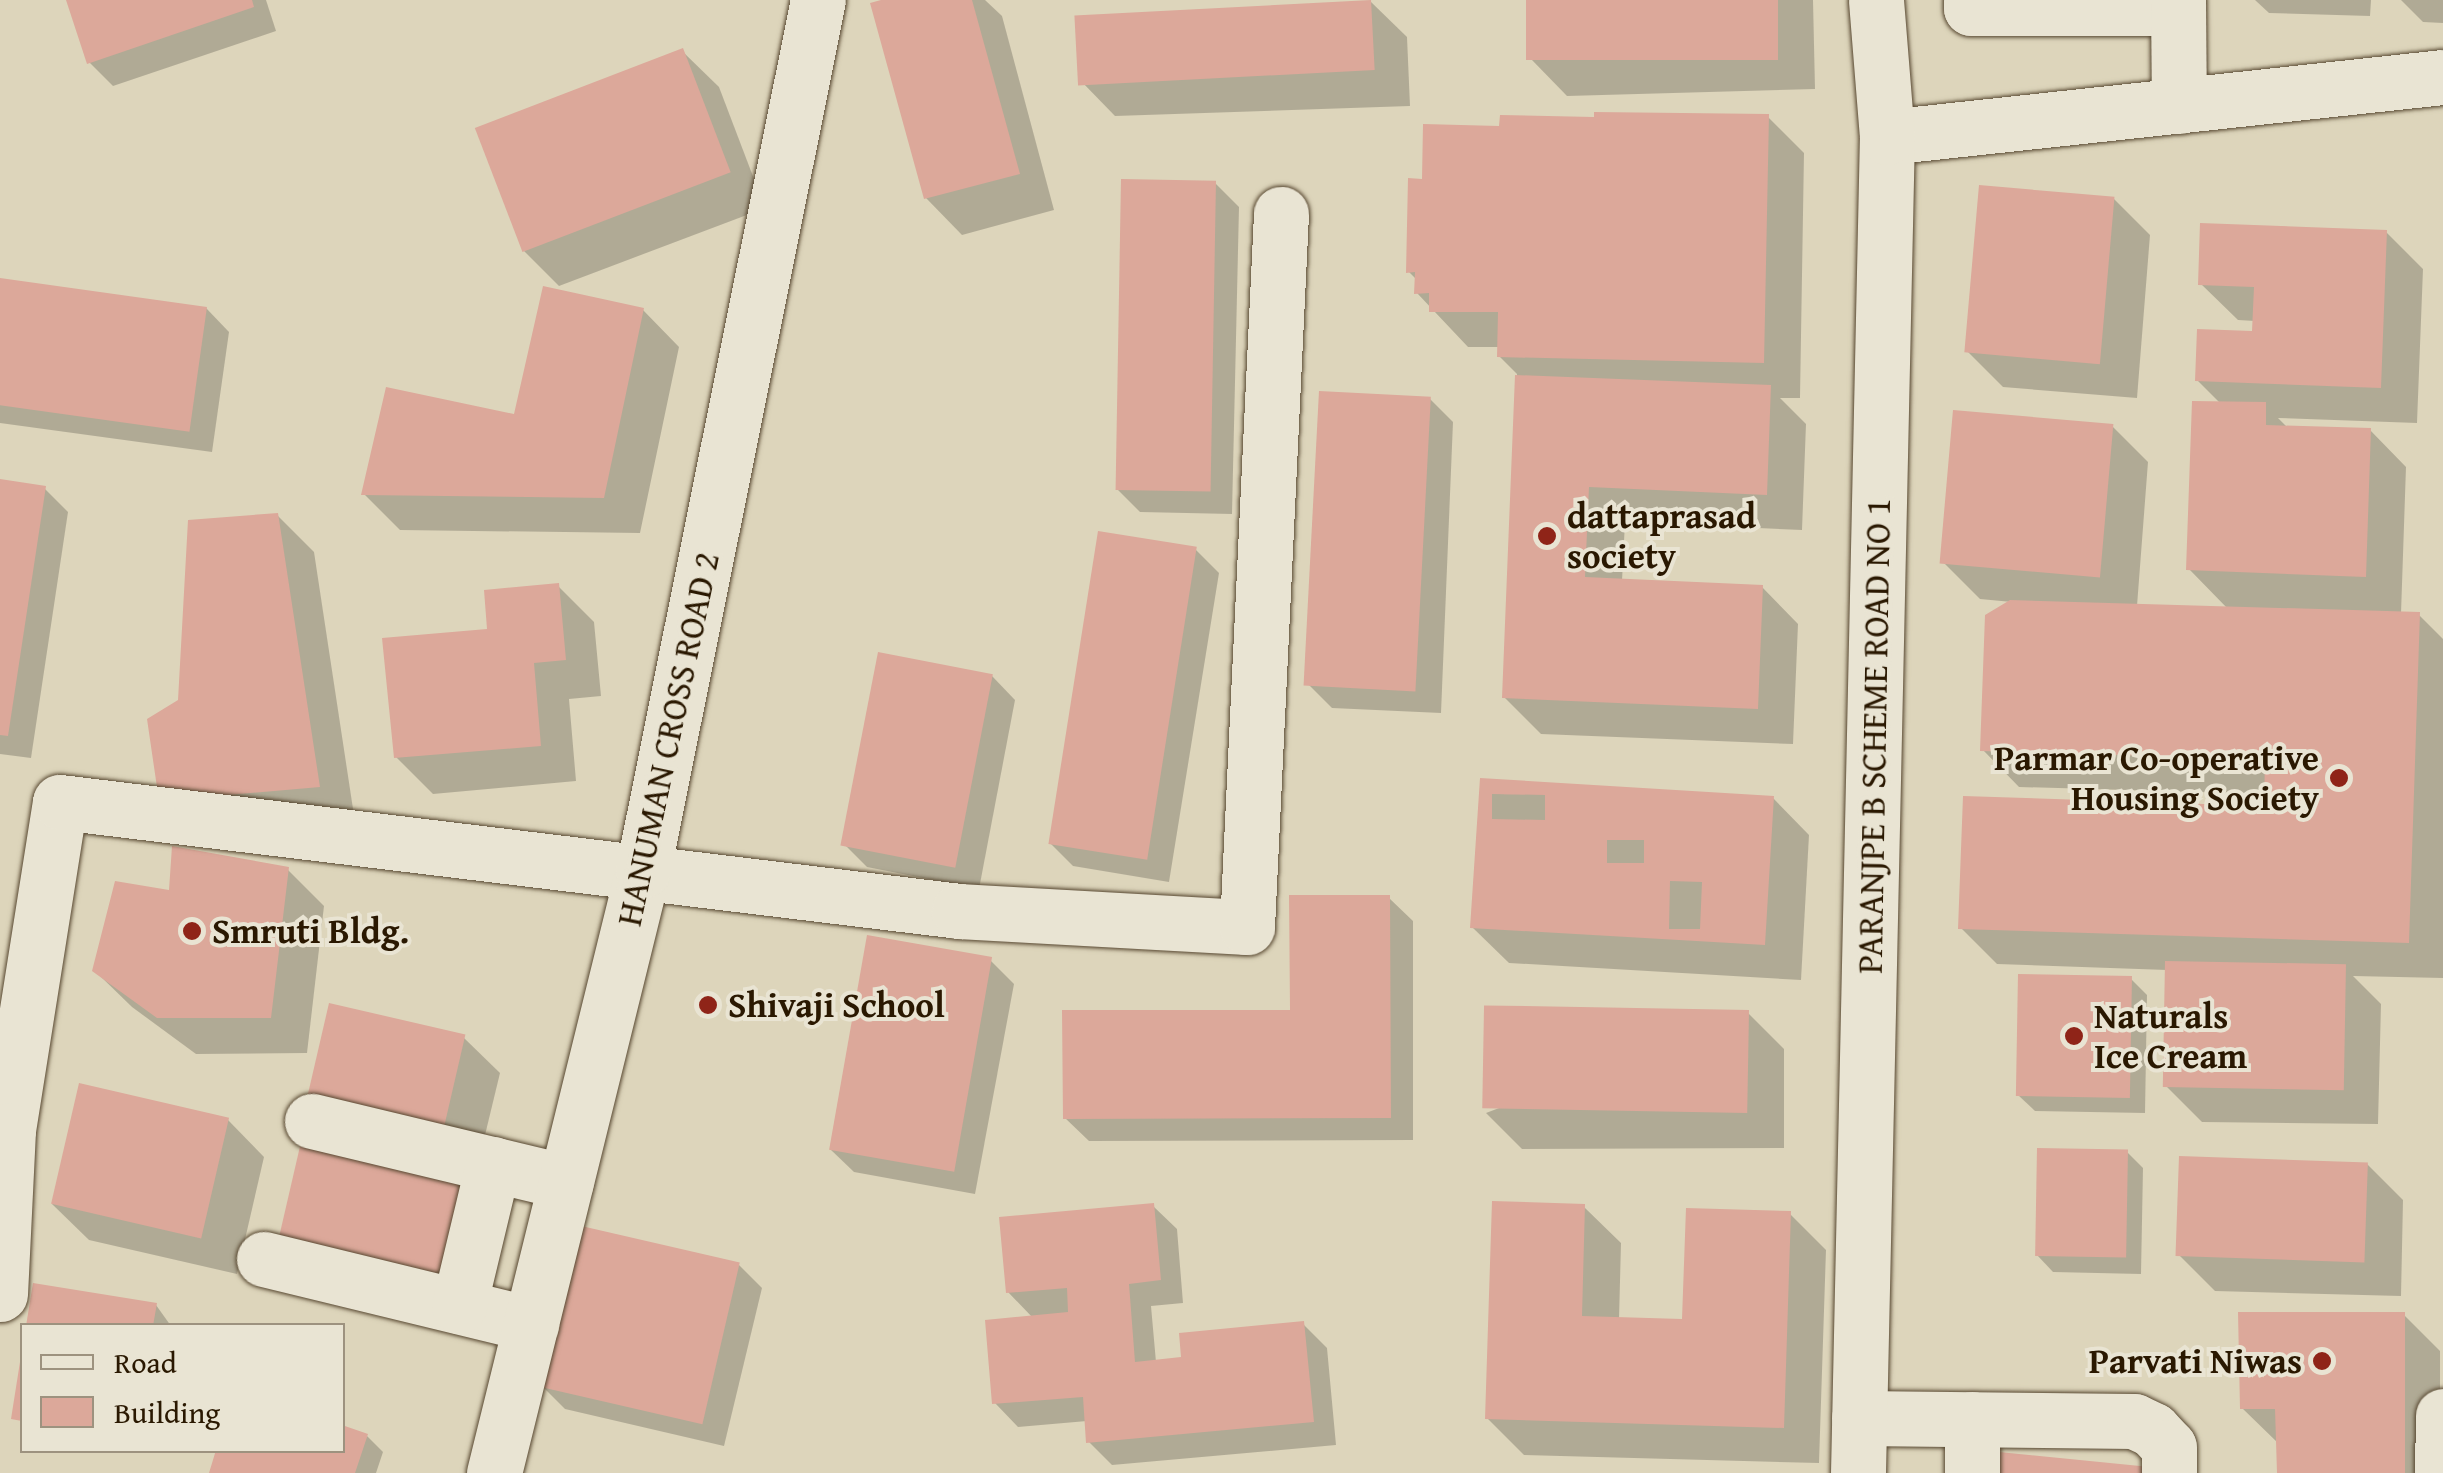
<!DOCTYPE html>
<style>
body{margin:0}
#map{position:relative;width:2443px;height:1473px;overflow:hidden;background:#ddd5bb;font-family:"Gentium Book Plus",serif}
div>[style]{position:absolute}
.shadow>*{inset:0;background:#0003}
.building>*{inset:0;background:#dca89a;transform-origin:0 0}
.roads{filter:drop-shadow(0 0 2px #574730) drop-shadow(0 0 2px #574730)}
.minor>*{height:55px;margin:-27.5px;padding:0 27.5px;transform-origin:27.5px;border-radius:27.5px;background:#e9e4d3}
.tertiary>*{height:55px;margin:-27.5px;padding:0 27.5px;transform-origin:27.5px;border-radius:27.5px;background:#e9e4d3}
.dots>*{width:28px;height:28px;translate:-50% -50%;box-sizing:border-box;border:5px solid #e9e4d3;border-radius:50%}
span{translate:-50% -50%;white-space:nowrap;text-align:center;line-height:1.15;-webkit-text-stroke:8px #e9e4d3;paint-order:stroke}
.poi-label{font-size:35px;color:#2a1801;font-weight:700}
.left{translate:0 -50%;text-align:left}
.right{translate:-100% -50%;text-align:right}
.street-label{font-size:35px;color:#2a1801}
.legend{position:absolute;left:20px;top:1323px;width:325px;height:130px;box-sizing:border-box;background:#e9e4d3;border:2px solid #9d927f;margin:0;padding:12px 18px;list-style:none;font-size:30px;color:#2a1801}
.legend li{display:flex;align-items:center;gap:20px;height:50px}
.legend b{width:50px;border:2px solid #9d927f}
</style>
<div id="map">
<div class="shadow">
<i style="clip-path:polygon(68px 0,266px 0,276px 31px,113px 86px,89px 62px)"></i>
<i style="clip-path:polygon(890px 0,985px 0,1002px 16px,1054px 210px,962px 235px,926px 198px)"></i>
<i style="clip-path:polygon(1529px 0,1813px 0,1815px 89px,1567px 96px,1531px 59px)"></i>
<i style="clip-path:polygon(2255px 0,2371px 0,2370px 16px,2269px 13px)"></i>
<i style="clip-path:polygon(2401px 0,2443px 0,2443px 23px,2423px 22px)"></i>
<i style="clip-path:polygon(1370px 1px,1407px 37px,1410px 106px,1115px 116px,1079px 79px)"></i>
<i style="clip-path:polygon(682px 51px,719px 87px,765px 208px,559px 286px,523px 250px)"></i>
<i style="clip-path:polygon(1768px 117px,1804px 153px,1800px 398px,1780px 398px,1806px 424px,1802px 530px,1625px 522px,1622px 581px,1762px 587px,1798px 624px,1793px 744px,1541px 734px,1504px 697px,1517px 374px,1499px 356px,1500px 347px,1468px 347px,1417px 293px,1417px 280px,1409px 272px,1425px 181px,1501px 128px)"></i>
<i style="clip-path:polygon(1215px 183px,1239px 207px,1232px 514px,1140px 512px,1117px 489px)"></i>
<i style="clip-path:polygon(2114px 199px,2150px 235px,2137px 398px,2003px 387px,1967px 351px)"></i>
<i style="clip-path:polygon(2386px 232px,2423px 269px,2417px 423px,2278px 418px,2288px 428px,2370px 430px,2406px 467px,2401px 614px,2419px 615px,2443px 639px,2443px 978px,2353px 976px,2381px 1004px,2378px 1124px,2202px 1122px,2166px 1086px,2167px 970px,1997px 964px,1961px 928px,2266px 808px,2266px 794px,2019px 787px,1983px 750px,2012px 602px,1980px 599px,1944px 563px,2111px 425px,2148px 462px,2137px 606px,2228px 609px,2189px 569px,2221px 404px,2197px 380px,2254px 334px,2255px 321px,2238px 320px,2201px 284px)"></i>
<i style="clip-path:polygon(0 281px,206px 308px,229px 332px,212px 452px,0 423px)"></i>
<i style="clip-path:polygon(643px 310px,679px 347px,640px 533px,400px 530px,364px 494px,516px 417px)"></i>
<i style="clip-path:polygon(1430px 399px,1453px 422px,1441px 713px,1332px 708px,1309px 685px)"></i>
<i style="clip-path:polygon(0 482px,45px 489px,68px 512px,31px 758px,0 754px)"></i>
<i style="clip-path:polygon(277px 515px,314px 552px,355px 822px,198px 836px,180px 702px)"></i>
<i style="clip-path:polygon(1195px 549px,1219px 573px,1169px 882px,1073px 866px,1050px 843px)"></i>
<i style="clip-path:polygon(558px 586px,594px 622px,601px 696px,569px 699px,576px 781px,433px 794px,396px 757px,490px 631px)"></i>
<i style="clip-path:polygon(992px 676px,1015px 700px,979px 889px,867px 867px,844px 844px)"></i>
<i style="clip-path:polygon(1482px 781px,1773px 798px,1809px 835px,1801px 980px,1509px 963px,1472px 927px)"></i>
<i style="clip-path:polygon(287px 869px,324px 906px,307px 1053px,196px 1054px,132px 1007px,95px 971px,171px 893px)"></i>
<i style="clip-path:polygon(1389px 898px,1413px 921px,1413px 1140px,1089px 1141px,1065px 1118px,1293px 1012px)"></i>
<i style="clip-path:polygon(991px 961px,1014px 984px,975px 1194px,854px 1172px,830px 1149px)"></i>
<i style="clip-path:polygon(2131px 979px,2147px 995px,2145px 1113px,2035px 1111px,2018px 1095px)"></i>
<i style="clip-path:polygon(1748px 1013px,1784px 1049px,1784px 1148px,1522px 1149px,1486px 1113px)"></i>
<i style="clip-path:polygon(463px 1037px,500px 1073px,479px 1160px,347px 1130px)"></i>
<i style="clip-path:polygon(228px 1120px,264px 1157px,237px 1274px,89px 1240px,52px 1204px)"></i>
<i style="clip-path:polygon(2127px 1152px,2143px 1168px,2141px 1274px,2053px 1272px,2037px 1255px)"></i>
<i style="clip-path:polygon(2367px 1164px,2403px 1200px,2401px 1296px,2215px 1291px,2179px 1255px)"></i>
<i style="clip-path:polygon(1153px 1206px,1177px 1229px,1183px 1303px,1151px 1306px,1156px 1362px,1184px 1359px,1303px 1324px,1327px 1348px,1336px 1445px,1112px 1465px,1089px 1442px,1087px 1421px,1018px 1427px,995px 1403px,1033px 1318px,1008px 1292px)"></i>
<i style="clip-path:polygon(1584px 1207px,1621px 1243px,1619px 1320px,1685px 1322px,1790px 1214px,1826px 1250px,1819px 1463px,1524px 1455px,1487px 1418px)"></i>
<i style="clip-path:polygon(738px 1264px,762px 1288px,724px 1446px,565px 1409px,542px 1386px)"></i>
<i style="clip-path:polygon(156px 1305px,171px 1326px,29px 1326px)"></i>
<i style="clip-path:polygon(2404px 1315px,2440px 1351px,2440px 1473px,2279px 1473px,2279px 1444px,2242px 1408px)"></i>
<i style="clip-path:polygon(367px 1436px,383px 1452px,376px 1473px,211px 1473px,342px 1450px)"></i>
</div>
<div class="building">
<i style="clip-path:polygon(66px 0,252px 0,254px 7px,87px 64px)"></i>
<i style="clip-path:polygon(881px 0,972px 0,1020px 174px,924px 199px,870px 3px)"></i>
<i style="left:1371px;top:0;width:70px;height:297px;rotate:87deg"></i>
<i style="left:1526px;top:0;width:252px;height:60px"></i>
<i style="left:683px;top:48px;width:133px;height:223px;rotate:69deg"></i>
<i style="clip-path:polygon(1594px 112px,1769px 114px,1764px 363px,1497px 357px,1498px 312px,1429px 312px,1429px 293px,1414px 294px,1415px 272px,1406px 273px,1408px 178px,1422px 179px,1423px 124px,1499px 126px,1500px 115px,1594px 117px)"></i>
<i style="left:1121px;top:179px;width:95px;height:311px;rotate:1deg"></i>
<i style="left:1979px;top:185px;width:136px;height:168px;rotate:5deg"></i>
<i style="clip-path:polygon(2200px 223px,2387px 230px,2381px 388px,2195px 381px,2197px 329px,2252px 331px,2254px 287px,2198px 285px)"></i>
<i style="left:0;top:278px;width:209px;height:126px;rotate:8deg"></i>
<i style="clip-path:polygon(543px 286px,644px 308px,604px 498px,361px 495px,386px 387px,514px 414px)"></i>
<i style="clip-path:polygon(1515px 375px,1771px 385px,1767px 495px,1589px 487px,1585px 577px,1763px 585px,1758px 709px,1502px 698px)"></i>
<i style="left:1319px;top:391px;width:112px;height:295px;rotate:3deg"></i>
<i style="clip-path:polygon(2192px 401px,2266px 402px,2266px 425px,2371px 428px,2366px 577px,2186px 570px)"></i>
<i style="left:1953px;top:410px;width:161px;height:154px;rotate:5deg"></i>
<i style="clip-path:polygon(0 479px,46px 486px,8px 736px,0 735px)"></i>
<i style="clip-path:polygon(278px 513px,320px 787px,159px 801px,147px 719px,178px 700px,188px 520px)"></i>
<i style="left:1098px;top:531px;width:100px;height:317px;rotate:9deg"></i>
<i style="clip-path:polygon(559px 583px,566px 660px,534px 663px,541px 746px,394px 758px,382px 638px,487px 629px,484px 590px)"></i>
<i style="clip-path:polygon(2010px 600px,2420px 612px,2409px 943px,1958px 929px,1963px 796px,2264px 806px,2265px 759px,1980px 751px,1985px 615px)"></i>
<i style="left:878px;top:652px;width:117px;height:197px;rotate:11deg"></i>
<i style="clip-path:polygon(evenodd,1480px 778px,1774px 796px,1765px 945px,1470px 928px,1480px 778px,1492px 794px,1545px 795px,1545px 820px,1492px 819px,1492px 794px,1480px 778px,1607px 840px,1644px 840px,1644px 863px,1607px 863px,1607px 840px,1480px 778px,1670px 881px,1702px 882px,1700px 929px,1669px 929px,1670px 881px)"></i>
<i style="clip-path:polygon(172px 846px,289px 867px,271px 1018px,157px 1018px,92px 971px,115px 881px,169px 890px)"></i>
<i style="clip-path:polygon(1289px 895px,1390px 895px,1391px 1118px,1063px 1119px,1062px 1010px,1290px 1010px)"></i>
<i style="left:867px;top:935px;width:127px;height:218px;rotate:10deg"></i>
<i style="left:2165px;top:961px;width:181px;height:126px;rotate:1deg"></i>
<i style="left:2018px;top:974px;width:114px;height:122px;rotate:1deg"></i>
<i style="left:329px;top:1003px;width:140px;height:94px;rotate:13deg"></i>
<i style="left:1749px;top:1010px;width:103px;height:265px;rotate:91deg"></i>
<i style="left:79px;top:1083px;width:154px;height:124px;rotate:13deg"></i>
<i style="left:304px;top:1129px;width:168px;height:125px;rotate:13deg"></i>
<i style="left:2037px;top:1148px;width:91px;height:108px;rotate:1deg"></i>
<i style="left:2179px;top:1156px;width:189px;height:100px;rotate:2deg"></i>
<i style="clip-path:polygon(1492px 1201px,1585px 1204px,1582px 1316px,1682px 1319px,1686px 1208px,1791px 1211px,1784px 1428px,1485px 1419px)"></i>
<i style="clip-path:polygon(1154px 1203px,1161px 1280px,1129px 1284px,1135px 1362px,1181px 1357px,1179px 1333px,1304px 1321px,1314px 1422px,1086px 1443px,1083px 1397px,992px 1404px,985px 1320px,1068px 1312px,1067px 1288px,1006px 1293px,999px 1217px)"></i>
<i style="left:577px;top:1225px;width:167px;height:166px;rotate:13deg"></i>
<i style="clip-path:polygon(33px 1283px,157px 1303px,153px 1326px,26px 1326px)"></i>
<i style="clip-path:polygon(2238px 1312px,2405px 1312px,2405px 1473px,2277px 1473px,2275px 1409px,2240px 1409px)"></i>
<i style="clip-path:polygon(20px 1362px,22px 1362px,22px 1421px,11px 1419px)"></i>
<i style="clip-path:polygon(342px 1425px,368px 1434px,355px 1473px,209px 1473px,216px 1450px,342px 1450px)"></i>
<i style="clip-path:polygon(1989px 1451px,2150px 1467px,2150px 1473px,1988px 1473px)"></i>
</div>
<div class="roads">
<div class="minor">
<i style="left:1971px;top:0;width:8px;rotate:90deg"></i>
<i style="left:1971px;top:8px;width:207px"></i>
<i style="left:2178px;top:0;width:106px;rotate:89.5deg"></i>
<i style="left:1887px;top:137px;width:559px;rotate:-6.16deg"></i>
<i style="left:312px;top:1121px;width:261px;rotate:13.5deg"></i>
<i style="left:0;top:1129px;width:8px;rotate:7deg"></i>
<i style="left:8px;top:1130px;width:332px;rotate:-81deg"></i>
<i style="left:60px;top:802px;width:906px;rotate:6.91deg"></i>
<i style="left:959px;top:911px;width:288px;rotate:3.2deg"></i>
<i style="left:1247px;top:927px;width:714px;rotate:-87.27deg"></i>
<i style="left:264px;top:1259px;width:275px;rotate:13.7deg"></i>
<i style="left:0;top:1294px;width:164px;rotate:-87.2deg"></i>
<i style="left:459px;top:1306px;width:146px;rotate:-76.5deg"></i>
<i style="left:1859px;top:1418px;width:275px;rotate:0.6deg"></i>
<i style="left:2134px;top:1421px;width:21px;rotate:25deg"></i>
<i style="left:2153px;top:1430px;width:23px;rotate:47deg"></i>
<i style="left:2169px;top:1447px;width:26px;rotate:90deg"></i>
<i style="left:1972px;top:1419px;width:54px;rotate:90deg"></i>
<i style="left:494px;top:1473px;width:621px;rotate:-76.12deg"></i>
<i style="left:643px;top:870px;width:887px;rotate:-78.63deg"></i>
<i style="left:2442px;top:1473px;width:57px;rotate:-89deg"></i>
</div>
<div class="tertiary">
<i style="left:1858px;top:1473px;width:1336px;rotate:-88.76deg"></i>
<i style="left:1887px;top:137px;width:137px;rotate:-94.6deg"></i>
</div>
</div>
<div class="dots">
<i style="left:1547px;top:536px;background:#8f2418"></i>
<i style="left:2339px;top:778px;background:#8f2418"></i>
<i style="left:192px;top:931px;background:#8f2418"></i>
<i style="left:708px;top:1005px;background:#8f2418"></i>
<i style="left:2074px;top:1036px;background:#8f2418"></i>
<i style="left:2322px;top:1361px;background:#8f2418"></i>
</div>
<div class="poi-label">
<span class="left" style="left:1567px;top:536px">dattaprasad<br>society</span>
<span class="right" style="left:2319px;top:778px">Parmar Co-operative<br>Housing Society</span>
<span class="left" style="left:212px;top:931px">Smruti Bldg.</span>
<span class="left" style="left:728px;top:1005px">Shivaji School</span>
<span class="left" style="left:2094px;top:1036px">Naturals<br>Ice Cream</span>
<span class="right" style="left:2302px;top:1361px">Parvati Niwas</span>
</div>
<div class="street-label">
<span style="left:1874px;top:736px;rotate:-89deg">PARANJPE B SCHEME ROAD NO 1</span>
<span style="left:668px;top:739px;rotate:-78deg">HANUMAN CROSS ROAD 2</span>
</div>
<ul class="legend">
<li><b style="height:12px;background:#e9e4d3"></b>Road</li>
<li><b style="height:28px;background:#dca89a"></b>Building</li>
</ul>
</div>
